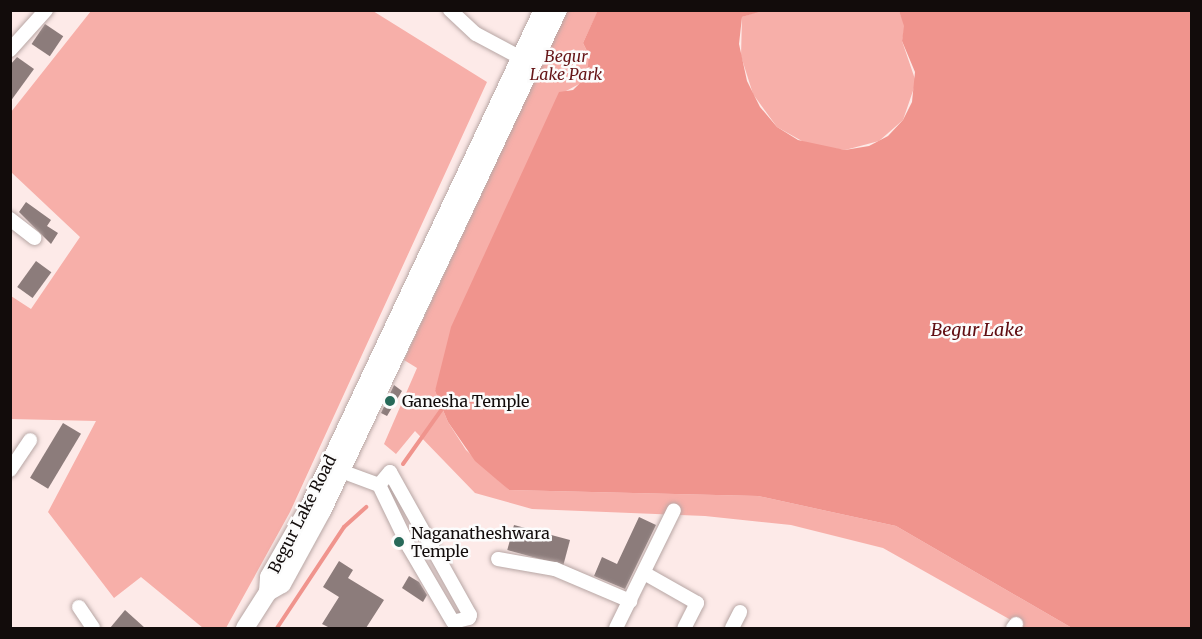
<!DOCTYPE html>
<style>
body{margin:0}
#map{position:relative;width:1202px;height:639px;overflow:hidden;background:#fdeae8;font-family:Merriweather,serif}
div>[style]{position:absolute}
.green>*{inset:0;background:#f7afa9}
.water>*{inset:0;background:#f0948d}
.stream>*{height:4px;margin:-2px;padding:0 2px;transform-origin:2px;border-radius:2px;background:#f0948d}
.building>*{inset:0;background:#8c7c7b;transform-origin:0 0}
.roads{filter:drop-shadow(0 0 2px #b7a6a4) drop-shadow(0 0 2px #b7a6a4)}
.minor>*{height:14px;margin:-7px;padding:0 7px;transform-origin:7px;border-radius:7px;background:#fff}
.major>*{height:18px;margin:-9px;padding:0 9px;transform-origin:9px;border-radius:9px;background:#fff}
.dots>*{width:16px;height:16px;translate:-50% -50%;box-sizing:border-box;border:3px solid #fcfcfc;border-radius:50%}
span{translate:-50% -50%;white-space:nowrap;text-align:center;line-height:1.15;-webkit-text-stroke:5px #fcfcfc;paint-order:stroke}
.park-label{font-size:16px;color:#661517;font-style:italic}
.poi-label{font-size:16px;color:#120c0b}
.left{translate:0 -50%;text-align:left}
.street-label{font-size:16px;color:#120c0b}
.water-label{font-size:18px;color:#600e12;font-style:italic}
.frame{position:absolute;inset:0;border:12px solid #120c0b;pointer-events:none}
</style>
<div id="map">
<div class="green">
<i style="clip-path:polygon(762px 10px,899px 11px,905px 26px,902px 41px,916px 82px,903px 120px,879px 141px,845px 150px,809px 145px,777px 127px,753px 94px,741px 56px,742px 17px)"></i>
<i style="clip-path:polygon(91px 11px,373px 11px,487px 82px,290px 512px,226px 628px,203px 628px,141px 577px,114px 598px,48px 512px,96px 421px,11px 419px,11px 296px,31px 309px,80px 237px,11px 172px,11px 112px)"></i>
<i style="clip-path:polygon(567px 11px,598px 11px,583px 43px,589px 55px,589px 69px,583px 82px,566px 91px,435px 391px,448px 422px,466px 450px,509px 490px,758px 496px,896px 526px,1072px 628px,1025px 628px,883px 548px,791px 525px,705px 516px,532px 509px,475px 493px,415px 431px,396px 454px,384px 444px,417px 368px,404px 360px)"></i>
</div>
<div class="water">
<i style="clip-path:polygon(598px 10px,762px 11px,742px 17px,739px 44px,747px 81px,760px 107px,777px 127px,798px 140px,845px 150px,869px 146px,888px 136px,903px 120px,912px 102px,915px 72px,902px 41px,904px 26px,899px 11px,1191px 11px,1191px 628px,1072px 628px,896px 526px,758px 496px,509px 490px,475px 461px,448px 422px,435px 391px,451px 327px,559px 92px,573px 90px,587px 76px,589px 55px,583px 43px)"></i>
</div>
<div class="stream">
<i style="left:403px;top:464px;width:71px;rotate:-54.7deg"></i>
<i style="left:277px;top:628px;width:121px;rotate:-56.4deg"></i>
<i style="left:344px;top:527px;width:30px;rotate:-42deg"></i>
</div>
<div class="building">
<i style="left:45px;top:24px;width:22px;height:24px;rotate:34deg"></i>
<i style="clip-path:polygon(17px 57px,34px 69px,10px 102px,10px 65px)"></i>
<i style="clip-path:polygon(26px 202px,51px 220px,47px 226px,58px 233px,51px 244px,19px 212px)"></i>
<i style="left:36px;top:261px;width:19px;height:32px;rotate:36deg"></i>
<i style="clip-path:polygon(394px 385px,402px 391px,387px 416px,381px 413px)"></i>
<i style="left:63px;top:423px;width:21px;height:64px;rotate:31deg"></i>
<i style="clip-path:polygon(639px 517px,656px 525px,625px 589px,594px 576px,602px 557px,617px 564px)"></i>
<i style="left:514px;top:525px;width:58px;height:26px;rotate:15deg"></i>
<i style="clip-path:polygon(339px 561px,353px 570px,348px 578px,384px 600px,366px 628px,330px 628px,322px 624px,339px 597px,323px 587px)"></i>
<i style="clip-path:polygon(409px 576px,419px 582px,427px 595px,423px 602px,402px 588px)"></i>
<i style="clip-path:polygon(125px 610px,145px 628px,110px 628px)"></i>
</div>
<div class="roads">
<div class="minor">
<i style="left:450px;top:10px;width:35px;rotate:43deg"></i>
<i style="left:476px;top:34px;width:51px;rotate:28.1deg"></i>
<i style="left:10px;top:50px;width:54px;rotate:-48deg"></i>
<i style="left:10px;top:219px;width:31px;rotate:38deg"></i>
<i style="left:10px;top:470px;width:36px;rotate:-56deg"></i>
<i style="left:341px;top:471px;width:40px;rotate:20.2deg"></i>
<i style="left:390px;top:472px;width:164px;rotate:60.8deg"></i>
<i style="left:470px;top:615px;width:3px;rotate:108deg"></i>
<i style="left:469px;top:618px;width:16px;rotate:166deg"></i>
<i style="left:453px;top:622px;width:87px;rotate:-120.4deg"></i>
<i style="left:409px;top:547px;width:69px;rotate:-115.8deg"></i>
<i style="left:379px;top:485px;width:17px;rotate:-50deg"></i>
<i style="left:498px;top:559px;width:58px;rotate:10deg"></i>
<i style="left:555px;top:569px;width:82px;rotate:23.1deg"></i>
<i style="left:644px;top:573px;width:61px;rotate:29.5deg"></i>
<i style="left:697px;top:603px;width:28px;rotate:117deg"></i>
<i style="left:79px;top:607px;width:25px;rotate:56deg"></i>
<i style="left:616px;top:628px;width:131px;rotate:-63.8deg"></i>
<i style="left:732px;top:628px;width:18px;rotate:-63deg"></i>
<i style="left:1013px;top:628px;width:5px;rotate:-53deg"></i>
</div>
<div class="major">
<i style="left:268px;top:592px;width:15px;rotate:-86deg"></i>
<i style="left:269px;top:577px;width:83px;rotate:-60.3deg"></i>
<i style="left:310px;top:505px;width:547px;rotate:-64.79deg"></i>
<i style="left:245px;top:628px;width:43px;rotate:-57.4deg"></i>
<i style="left:268px;top:592px;width:16px;rotate:-30deg"></i>
<i style="left:282px;top:584px;width:83px;rotate:-61.3deg"></i>
<i style="left:322px;top:511px;width:554px;rotate:-64.78deg"></i>
</div>
</div>
<div class="dots">
<i style="left:390px;top:401px;background:#276959"></i>
<i style="left:399px;top:542px;background:#276959"></i>
</div>
<div class="park-label">
<span style="left:566px;top:65px">Begur<br>Lake Park</span>
</div>
<div class="poi-label">
<span class="left" style="left:402px;top:401px">Ganesha Temple</span>
<span class="left" style="left:411px;top:542px">Naganatheshwara<br>Temple</span>
</div>
<div class="street-label">
<span style="left:302px;top:514px;rotate:-63deg">Begur Lake Road</span>
</div>
<div class="water-label">
<span style="left:977px;top:330px">Begur Lake</span>
</div>
<div class="frame"></div>
</div>
